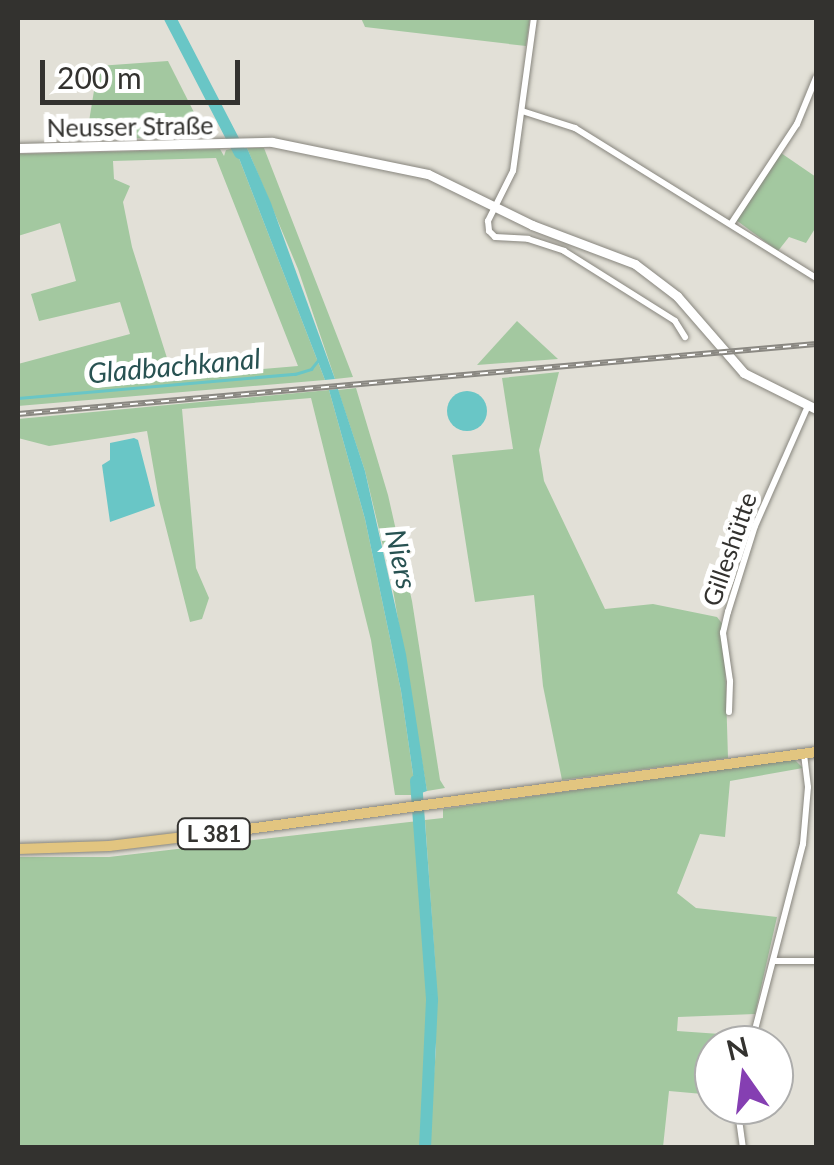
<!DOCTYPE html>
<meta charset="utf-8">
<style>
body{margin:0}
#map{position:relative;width:834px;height:1165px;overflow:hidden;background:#e2e0d7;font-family:Lato,sans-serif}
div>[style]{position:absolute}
.green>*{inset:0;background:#a3c8a0}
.water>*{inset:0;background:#69c6c6}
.round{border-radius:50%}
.stream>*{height:2.5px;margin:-1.25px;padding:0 1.25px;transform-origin:1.25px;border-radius:1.25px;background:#69c6c6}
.river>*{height:12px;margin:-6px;padding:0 6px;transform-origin:6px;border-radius:6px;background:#69c6c6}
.roads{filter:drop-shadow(0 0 2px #87857d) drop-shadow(0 0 2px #87857d)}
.street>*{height:6px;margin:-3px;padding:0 3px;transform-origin:3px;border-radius:3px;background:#fff}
.secondary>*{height:9px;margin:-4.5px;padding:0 4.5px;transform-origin:4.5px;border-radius:4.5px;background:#fff}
.primary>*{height:10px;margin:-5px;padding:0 5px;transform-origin:5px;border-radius:5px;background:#e2c580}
.rail>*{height:6px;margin-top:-3px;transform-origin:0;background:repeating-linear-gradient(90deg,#fff 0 8px,#8a8882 0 16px);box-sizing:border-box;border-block:2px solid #8a8882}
span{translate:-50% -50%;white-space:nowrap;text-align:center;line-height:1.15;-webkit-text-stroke:10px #fff;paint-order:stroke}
.shield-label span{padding:2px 8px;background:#fff;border:2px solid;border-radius:8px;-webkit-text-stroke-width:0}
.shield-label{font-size:22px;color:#33322f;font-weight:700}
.street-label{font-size:25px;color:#33322f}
.water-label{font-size:28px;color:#285252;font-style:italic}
.frame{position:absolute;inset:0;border:20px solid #33322f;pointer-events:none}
.north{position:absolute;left:694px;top:1025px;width:100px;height:100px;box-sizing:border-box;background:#fff;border:2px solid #adadac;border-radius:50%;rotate:346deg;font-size:28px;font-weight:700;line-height:40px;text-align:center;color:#33322f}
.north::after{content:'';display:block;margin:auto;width:35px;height:45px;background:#853fb2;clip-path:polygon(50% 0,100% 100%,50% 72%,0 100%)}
.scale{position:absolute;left:40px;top:60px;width:200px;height:45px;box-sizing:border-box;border:5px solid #33322f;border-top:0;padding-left:12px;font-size:30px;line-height:35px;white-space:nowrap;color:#33322f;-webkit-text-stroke:8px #fff;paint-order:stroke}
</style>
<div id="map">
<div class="green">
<i style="clip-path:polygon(361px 18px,530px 18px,526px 46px,365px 27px)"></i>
<i style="clip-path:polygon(168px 61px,206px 136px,86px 140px,98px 66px)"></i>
<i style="clip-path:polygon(evenodd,235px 148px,325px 380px,18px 406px,18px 364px,130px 334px,120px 302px,39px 321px,31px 294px,76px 281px,60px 223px,18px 236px,18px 154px,220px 149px,224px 156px,226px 150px,235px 148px,216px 158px,298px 366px,173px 377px,132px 247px,123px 202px,130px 186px,114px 179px,113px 161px,216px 158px)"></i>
<i style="clip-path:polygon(247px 148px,264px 148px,353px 377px,335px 379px,298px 269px)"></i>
<i style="clip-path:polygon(781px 153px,816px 177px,816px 227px,806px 243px,789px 237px,778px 251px,736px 220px)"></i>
<i style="clip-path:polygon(517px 321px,558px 359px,477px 365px)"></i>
<i style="clip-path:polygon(559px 372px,539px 450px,544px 481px,605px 609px,653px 604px,717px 617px,724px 626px,728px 758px,562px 780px,543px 686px,534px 595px,475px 602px,452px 455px,513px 449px,502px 378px)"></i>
<i style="clip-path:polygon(356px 388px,388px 495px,412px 601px,440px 780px,445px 788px,427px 791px,392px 584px,365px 471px,338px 390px)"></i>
<i style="clip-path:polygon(329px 390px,365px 519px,401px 691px,416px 795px,395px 795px,371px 640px,311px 398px,182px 409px,196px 568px,209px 598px,202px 619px,190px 622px,159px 500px,147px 431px,49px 446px,18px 438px,18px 419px)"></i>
<i style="clip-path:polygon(794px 759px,803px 768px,730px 781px,725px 837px,700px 834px,677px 893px,696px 908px,777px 917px,755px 1014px,678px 1017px,677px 1031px,749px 1036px,747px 1045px,714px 1045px,714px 1095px,669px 1091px,663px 1147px,428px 1147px,436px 1049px,436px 976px,425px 820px,443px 818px,443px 809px)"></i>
<i style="clip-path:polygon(418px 821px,429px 1047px,421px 1147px,18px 1147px,18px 857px,109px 857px)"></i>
</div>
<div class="water">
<i style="clip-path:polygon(235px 148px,247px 148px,271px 203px,335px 379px,325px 380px)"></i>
<i style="clip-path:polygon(338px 389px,365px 471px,406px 654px,427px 791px,416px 795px,401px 691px,365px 519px,329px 390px)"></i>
<i class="round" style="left:447px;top:391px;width:40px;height:40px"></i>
<i style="clip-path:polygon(134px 438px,138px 440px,155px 506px,110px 522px,102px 465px,110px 460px,110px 443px)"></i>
</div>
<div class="stream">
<i style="left:18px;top:398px;width:278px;rotate:-5deg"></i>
<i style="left:295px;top:374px;width:17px;rotate:-17deg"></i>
<i style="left:311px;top:369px;width:13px;rotate:-51deg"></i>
</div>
<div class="river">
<i style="left:170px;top:18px;width:152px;rotate:62.6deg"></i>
<i style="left:416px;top:781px;width:220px;rotate:85.8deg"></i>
<i style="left:432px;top:1000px;width:148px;rotate:92.7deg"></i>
</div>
<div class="roads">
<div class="street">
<i style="left:534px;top:18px;width:154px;rotate:97.8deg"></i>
<i style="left:513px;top:171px;width:56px;rotate:116.6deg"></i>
<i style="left:488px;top:221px;width:10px;rotate:84deg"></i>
<i style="left:489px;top:231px;width:8px;rotate:45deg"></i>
<i style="left:495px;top:237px;width:33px;rotate:3deg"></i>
<i style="left:528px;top:239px;width:38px;rotate:18deg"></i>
<i style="left:564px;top:251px;width:131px;rotate:32.2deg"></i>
<i style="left:675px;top:321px;width:19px;rotate:58deg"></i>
<i style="left:522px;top:111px;width:56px;rotate:17.8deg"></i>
<i style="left:575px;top:128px;width:284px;rotate:31.9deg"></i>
<i style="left:731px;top:224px;width:120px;rotate:-56.6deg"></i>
<i style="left:797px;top:124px;width:50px;rotate:-67.6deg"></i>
<i style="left:729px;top:712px;width:31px;rotate:-88deg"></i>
<i style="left:730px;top:681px;width:49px;rotate:-98.3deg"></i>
<i style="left:723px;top:633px;width:22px;rotate:-77deg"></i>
<i style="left:728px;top:612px;width:90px;rotate:-72.6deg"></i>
<i style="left:755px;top:526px;width:131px;rotate:-66.2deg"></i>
<i style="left:773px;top:961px;width:43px"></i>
<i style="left:751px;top:1045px;width:208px;rotate:-75.5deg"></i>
<i style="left:803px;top:844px;width:57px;rotate:-85deg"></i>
<i style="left:808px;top:787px;width:33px;rotate:-97deg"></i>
<i style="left:737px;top:1105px;width:43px;rotate:82.1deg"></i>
</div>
<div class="secondary">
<i style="left:18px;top:148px;width:254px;rotate:-1.4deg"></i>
<i style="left:272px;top:142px;width:159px;rotate:11.6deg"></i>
<i style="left:428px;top:174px;width:116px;rotate:26.1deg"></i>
<i style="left:532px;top:225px;width:110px;rotate:20.7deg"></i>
<i style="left:635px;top:264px;width:53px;rotate:37.3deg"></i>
<i style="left:677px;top:296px;width:102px;rotate:49deg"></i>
<i style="left:744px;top:373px;width:80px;rotate:26.6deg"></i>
</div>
<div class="primary">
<i style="left:18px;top:849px;width:91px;rotate:-1.9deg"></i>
<i style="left:109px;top:846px;width:118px;rotate:-6.8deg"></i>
<i style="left:226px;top:832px;width:595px;rotate:-7.72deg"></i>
</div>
</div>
<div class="rail">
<i style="left:18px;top:414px;width:801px;rotate:-5.01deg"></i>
</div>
<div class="shield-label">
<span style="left:214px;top:834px">L 381</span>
</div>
<div class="street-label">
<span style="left:130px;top:126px;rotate:-1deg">Neusser Straße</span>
<span style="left:729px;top:549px;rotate:-71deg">Gilleshütte</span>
</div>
<div class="water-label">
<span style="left:174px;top:365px;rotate:-5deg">Gladbachkanal</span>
<span style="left:402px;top:559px;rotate:78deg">Niers</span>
</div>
<div class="frame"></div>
<div class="north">N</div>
<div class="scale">200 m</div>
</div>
